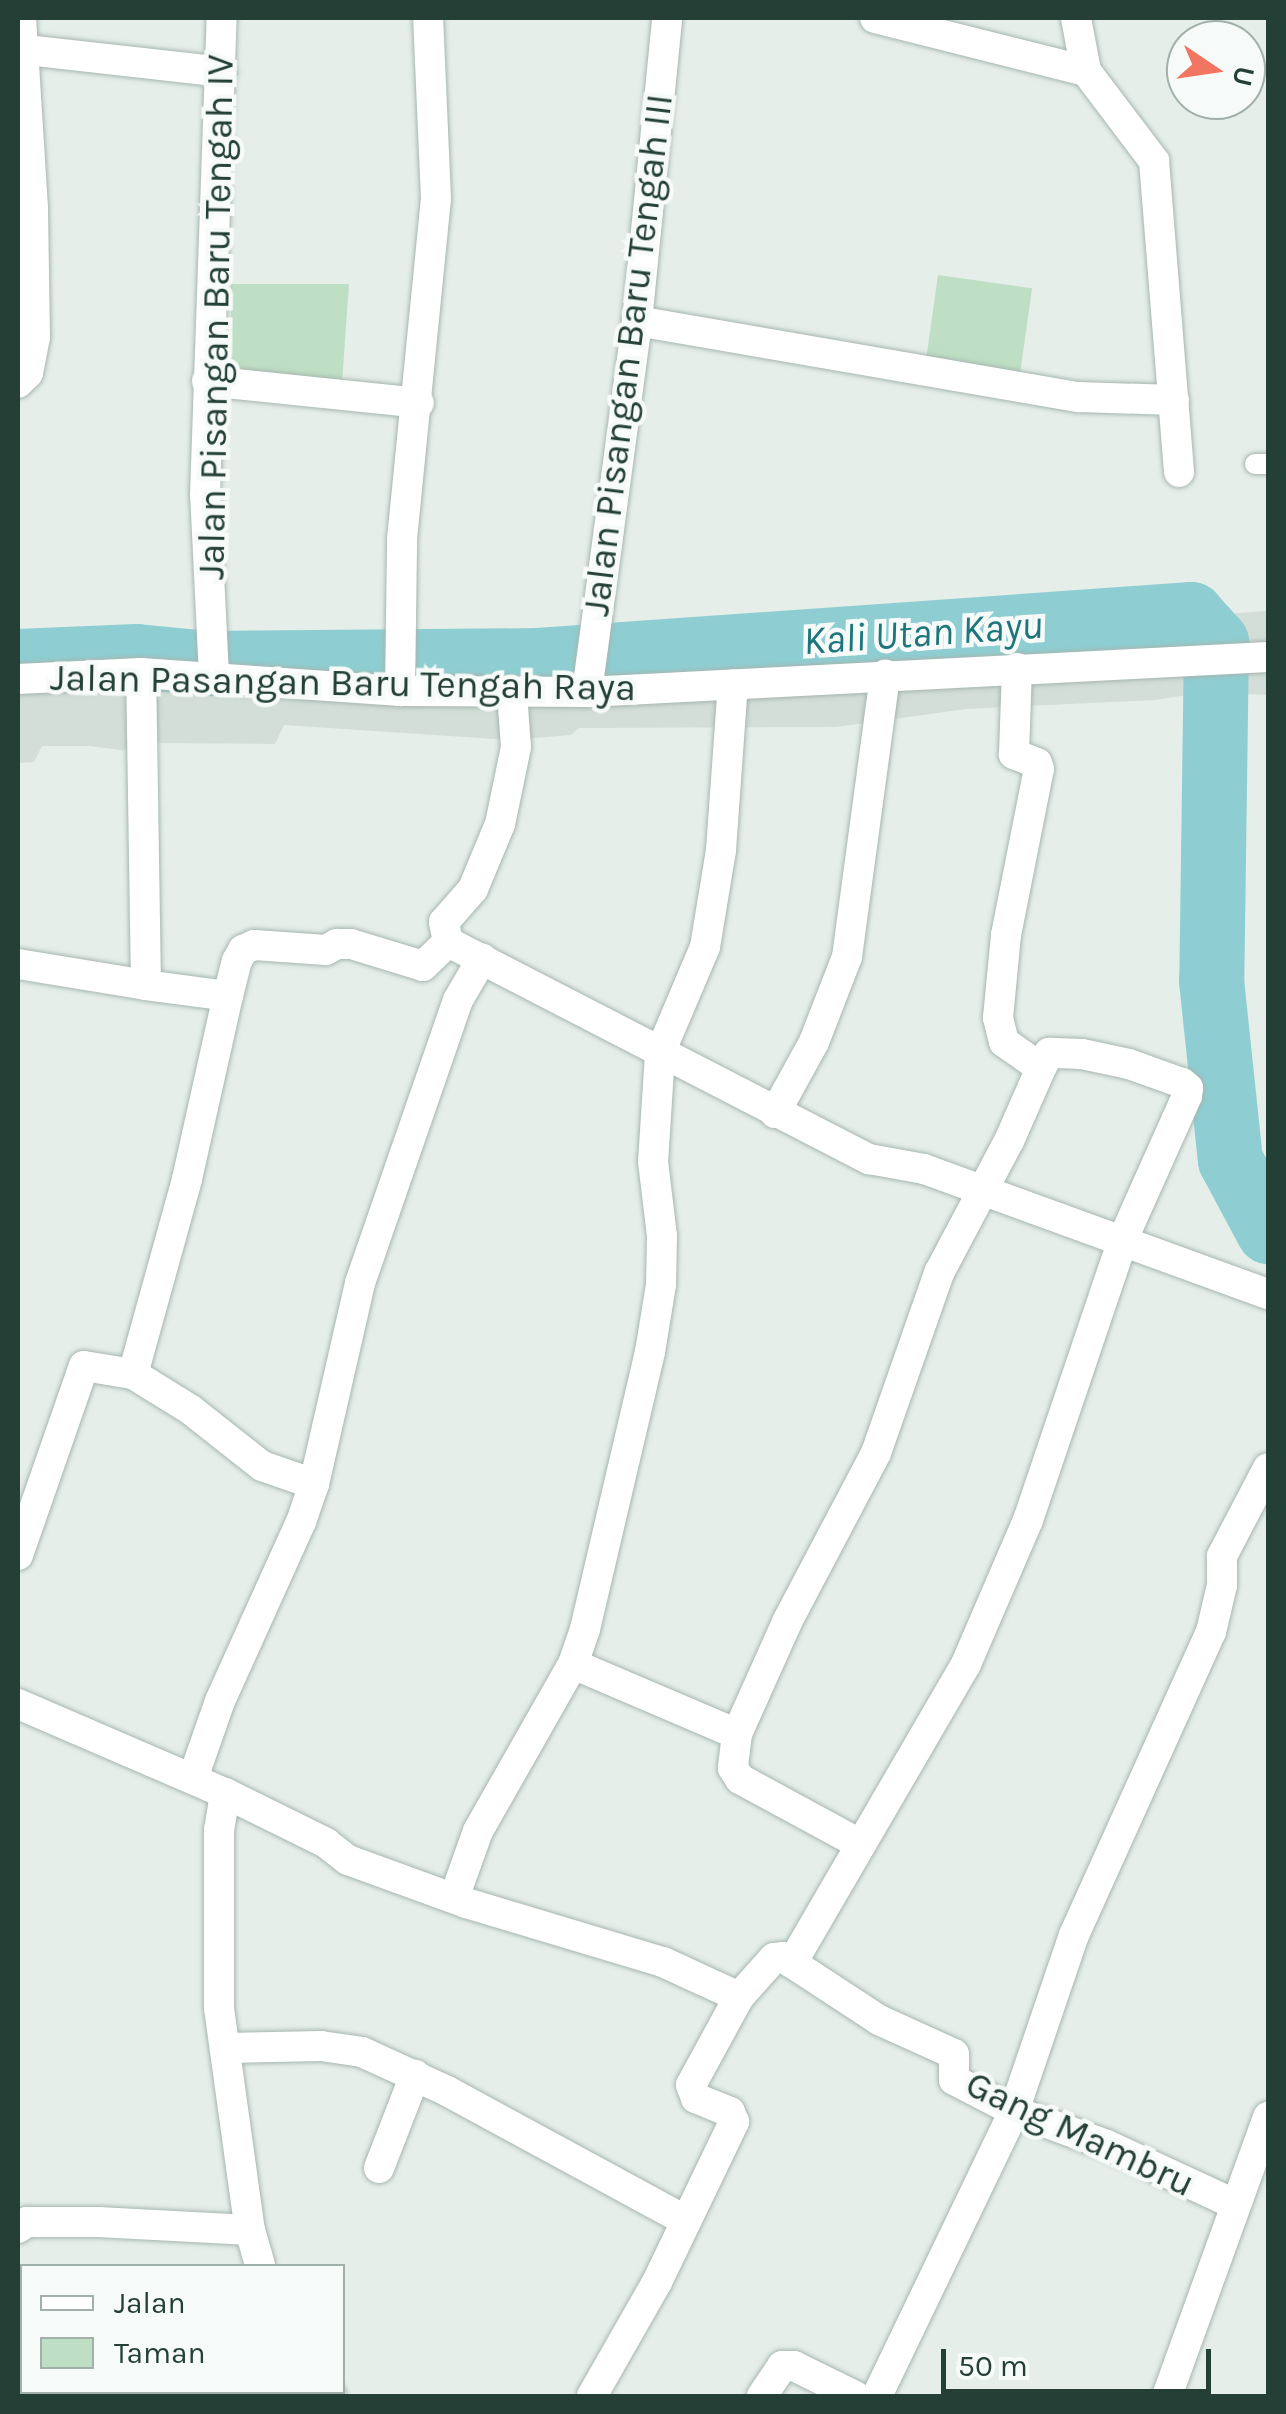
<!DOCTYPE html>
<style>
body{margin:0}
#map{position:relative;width:1286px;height:2414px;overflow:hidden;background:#e5eee9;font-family:Karla,sans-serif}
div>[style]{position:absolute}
.built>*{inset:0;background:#d3ded8}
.green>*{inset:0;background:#bedfc4;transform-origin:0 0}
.river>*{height:65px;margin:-32.5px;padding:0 32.5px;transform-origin:32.5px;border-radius:32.5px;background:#8eced2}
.roads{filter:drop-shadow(0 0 2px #a7b6b0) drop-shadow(0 0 2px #a7b6b0)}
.lane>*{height:20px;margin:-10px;padding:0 10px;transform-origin:10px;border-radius:10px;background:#fff}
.street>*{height:30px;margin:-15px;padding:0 15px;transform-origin:15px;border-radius:15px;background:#fff}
.secondary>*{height:30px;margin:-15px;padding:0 15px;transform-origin:15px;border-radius:15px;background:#fff}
span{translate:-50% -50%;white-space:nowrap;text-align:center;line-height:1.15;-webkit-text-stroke:9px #f6faf8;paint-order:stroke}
.street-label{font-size:38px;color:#244036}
.water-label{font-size:40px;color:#1d767c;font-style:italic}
.frame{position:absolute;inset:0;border:20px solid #244036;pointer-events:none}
.legend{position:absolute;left:20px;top:2264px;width:325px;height:130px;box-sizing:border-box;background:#f6faf8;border:2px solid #a2b0aa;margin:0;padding:12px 18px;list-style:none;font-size:30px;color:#244036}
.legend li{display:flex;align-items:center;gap:20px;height:50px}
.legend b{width:50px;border:2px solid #a2b0aa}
.north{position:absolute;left:1166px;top:20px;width:100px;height:100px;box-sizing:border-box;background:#f6faf8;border:2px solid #a2b0aa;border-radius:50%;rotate:103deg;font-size:28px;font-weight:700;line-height:40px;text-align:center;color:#244036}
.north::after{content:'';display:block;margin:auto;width:35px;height:45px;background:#f17560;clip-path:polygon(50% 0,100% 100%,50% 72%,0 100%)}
.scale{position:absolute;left:941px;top:2349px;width:270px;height:45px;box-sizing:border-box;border:5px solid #244036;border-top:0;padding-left:12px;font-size:30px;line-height:35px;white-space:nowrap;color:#244036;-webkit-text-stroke:8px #f6faf8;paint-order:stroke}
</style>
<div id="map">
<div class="built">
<i style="clip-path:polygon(1268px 611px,1268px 695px,1206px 692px,1155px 700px,966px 709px,836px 727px,579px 728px,571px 735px,510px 740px,284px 725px,275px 744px,148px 743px,128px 751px,90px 746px,42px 746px,34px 762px,18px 763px,18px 661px,136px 656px,207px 663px,538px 660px)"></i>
</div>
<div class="green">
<i style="left:938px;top:275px;width:95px;height:93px;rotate:8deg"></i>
<i style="clip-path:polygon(231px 284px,349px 284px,342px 383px,231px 373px)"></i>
</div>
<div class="river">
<i style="left:18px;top:661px;width:118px;rotate:-2.4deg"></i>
<i style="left:136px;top:656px;width:71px;rotate:5.6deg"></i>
<i style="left:207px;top:663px;width:331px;rotate:-0.5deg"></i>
<i style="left:538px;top:660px;width:655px;rotate:-4.03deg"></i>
<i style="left:1191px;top:614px;width:38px;rotate:48deg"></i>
<i style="left:1216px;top:642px;width:338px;rotate:90.8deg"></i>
<i style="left:1211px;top:980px;width:181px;rotate:84deg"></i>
<i style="left:1230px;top:1160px;width:81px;rotate:61.8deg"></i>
</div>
<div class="roads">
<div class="lane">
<i style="left:1255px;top:464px;width:13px"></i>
</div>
<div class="street">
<i style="left:875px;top:18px;width:218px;rotate:14.1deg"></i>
<i style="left:1076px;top:18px;width:54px;rotate:79.3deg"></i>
<i style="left:1086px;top:71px;width:113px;rotate:52.9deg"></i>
<i style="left:1154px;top:161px;width:312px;rotate:85.4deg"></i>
<i style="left:18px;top:49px;width:205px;rotate:6.4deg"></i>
<i style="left:637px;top:321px;width:448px;rotate:9.8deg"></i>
<i style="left:1078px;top:397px;width:96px;rotate:1.8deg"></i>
<i style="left:207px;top:381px;width:213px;rotate:5.9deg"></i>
<i style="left:18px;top:383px;width:14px;rotate:-45deg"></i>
<i style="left:28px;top:373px;width:37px;rotate:-79deg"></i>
<i style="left:35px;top:337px;width:129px;rotate:-90.9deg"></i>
<i style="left:33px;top:208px;width:190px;rotate:-93.6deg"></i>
<i style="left:214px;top:676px;width:181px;rotate:-92.8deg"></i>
<i style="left:205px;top:495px;width:477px;rotate:-88deg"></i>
<i style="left:400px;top:691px;width:152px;rotate:-89.2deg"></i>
<i style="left:402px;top:539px;width:342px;rotate:-84.3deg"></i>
<i style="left:436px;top:199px;width:181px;rotate:-92.5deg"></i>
<i style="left:587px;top:692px;width:374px;rotate:-82.3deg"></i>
<i style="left:637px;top:321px;width:304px;rotate:-84.3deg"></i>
<i style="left:512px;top:693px;width:54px;rotate:85.8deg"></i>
<i style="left:516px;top:747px;width:79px;rotate:101.7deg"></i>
<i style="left:500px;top:824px;width:70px;rotate:112.6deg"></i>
<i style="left:473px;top:889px;width:44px;rotate:131.3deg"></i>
<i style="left:444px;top:922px;width:20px;rotate:79deg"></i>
<i style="left:448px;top:942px;width:474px;rotate:27.3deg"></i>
<i style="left:869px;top:1159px;width:56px;rotate:10.3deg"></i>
<i style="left:924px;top:1169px;width:366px;rotate:20deg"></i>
<i style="left:18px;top:964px;width:130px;rotate:9.3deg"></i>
<i style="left:228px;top:996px;width:36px;rotate:-76deg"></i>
<i style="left:237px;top:961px;width:13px;rotate:-61deg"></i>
<i style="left:243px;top:950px;width:12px;rotate:-24deg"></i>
<i style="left:254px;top:945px;width:72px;rotate:4deg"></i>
<i style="left:326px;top:950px;width:13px;rotate:-29deg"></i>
<i style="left:337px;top:944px;width:14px"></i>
<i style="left:351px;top:944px;width:75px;rotate:17deg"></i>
<i style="left:423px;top:966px;width:35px;rotate:-44deg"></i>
<i style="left:775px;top:1113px;width:81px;rotate:-61.2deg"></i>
<i style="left:814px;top:1042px;width:91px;rotate:-68.8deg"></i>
<i style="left:847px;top:957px;width:285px;rotate:-82.3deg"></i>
<i style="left:133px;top:1374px;width:68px;rotate:31.8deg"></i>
<i style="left:191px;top:1410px;width:90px;rotate:38.3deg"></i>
<i style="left:262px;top:1466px;width:55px;rotate:19.1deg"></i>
<i style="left:18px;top:1555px;width:200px;rotate:-70.8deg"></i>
<i style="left:84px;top:1366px;width:50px;rotate:9.3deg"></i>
<i style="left:133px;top:1374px;width:202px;rotate:-74.5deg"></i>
<i style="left:187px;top:1179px;width:188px;rotate:-77.4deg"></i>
<i style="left:228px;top:996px;width:83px;rotate:-172.4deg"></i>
<i style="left:146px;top:985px;width:312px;rotate:-90.9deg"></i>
<i style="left:573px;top:1664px;width:37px;rotate:-71deg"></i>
<i style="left:585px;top:1629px;width:285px;rotate:-76.8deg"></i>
<i style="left:650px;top:1352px;width:68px;rotate:-80.7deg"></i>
<i style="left:661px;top:1285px;width:49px;rotate:-88.8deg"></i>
<i style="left:662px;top:1236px;width:75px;rotate:-96.9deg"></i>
<i style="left:653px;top:1162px;width:109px;rotate:-86.3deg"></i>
<i style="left:660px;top:1053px;width:115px;rotate:-67deg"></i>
<i style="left:705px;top:947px;width:98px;rotate:-80.6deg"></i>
<i style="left:721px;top:850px;width:166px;rotate:-85.9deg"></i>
<i style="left:18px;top:1704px;width:225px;rotate:23.3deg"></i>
<i style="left:225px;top:1793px;width:113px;rotate:26.3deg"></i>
<i style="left:326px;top:1843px;width:28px;rotate:38deg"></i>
<i style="left:348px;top:1860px;width:126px;rotate:20deg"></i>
<i style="left:466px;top:1903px;width:206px;rotate:16.7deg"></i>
<i style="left:663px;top:1962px;width:84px;rotate:24.7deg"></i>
<i style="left:737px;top:1734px;width:34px;rotate:97deg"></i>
<i style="left:733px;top:1768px;width:13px;rotate:58deg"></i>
<i style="left:740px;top:1779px;width:134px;rotate:28.5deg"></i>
<i style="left:193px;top:1778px;width:82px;rotate:-70.7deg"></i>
<i style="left:220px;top:1701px;width:196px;rotate:-65.7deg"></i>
<i style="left:301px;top:1522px;width:40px;rotate:-71.1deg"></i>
<i style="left:314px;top:1484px;width:206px;rotate:-77.1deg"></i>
<i style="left:360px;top:1283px;width:299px;rotate:-70.9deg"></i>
<i style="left:458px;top:1000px;width:48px;rotate:-59.7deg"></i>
<i style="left:225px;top:1793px;width:36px;rotate:99deg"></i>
<i style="left:219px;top:1829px;width:179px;rotate:90deg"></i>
<i style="left:219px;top:2008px;width:224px;rotate:82.1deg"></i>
<i style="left:250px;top:2230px;width:37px;rotate:74deg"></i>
<i style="left:454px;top:1898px;width:71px;rotate:-70.3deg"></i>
<i style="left:478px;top:1831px;width:192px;rotate:-60.4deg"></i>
<i style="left:573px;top:1664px;width:178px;rotate:23.1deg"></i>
<i style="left:737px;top:1734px;width:125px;rotate:-65.9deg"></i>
<i style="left:788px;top:1620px;width:189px;rotate:-62.2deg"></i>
<i style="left:876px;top:1453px;width:191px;rotate:-70.7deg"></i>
<i style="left:939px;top:1273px;width:149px;rotate:-62.1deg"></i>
<i style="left:1009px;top:1141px;width:80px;rotate:-66.3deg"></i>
<i style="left:1041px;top:1068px;width:45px;rotate:-144.9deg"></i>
<i style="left:1004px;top:1042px;width:25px;rotate:-104deg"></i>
<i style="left:998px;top:1018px;width:83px;rotate:-84.5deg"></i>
<i style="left:1006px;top:935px;width:169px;rotate:-78.8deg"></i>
<i style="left:1039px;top:769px;width:6px;rotate:-108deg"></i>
<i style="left:1037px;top:763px;width:25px;rotate:-159deg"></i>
<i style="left:1014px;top:754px;width:86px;rotate:-88deg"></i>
<i style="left:792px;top:1963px;width:104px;rotate:33.2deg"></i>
<i style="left:879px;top:2020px;width:82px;rotate:24.4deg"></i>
<i style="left:954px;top:2054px;width:26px;rotate:90deg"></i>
<i style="left:954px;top:2080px;width:68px;rotate:27.3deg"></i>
<i style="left:1014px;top:2111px;width:99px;rotate:20.1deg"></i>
<i style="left:1107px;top:2145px;width:140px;rotate:24.9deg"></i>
<i style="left:225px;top:2048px;width:96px;rotate:-1.2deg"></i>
<i style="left:321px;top:2046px;width:41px;rotate:8.3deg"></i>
<i style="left:362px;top:2052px;width:94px;rotate:24.6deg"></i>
<i style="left:447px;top:2091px;width:272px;rotate:28.5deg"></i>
<i style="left:379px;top:2168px;width:100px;rotate:-68.8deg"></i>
<i style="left:18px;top:2228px;width:11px;rotate:-34deg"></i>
<i style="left:27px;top:2222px;width:71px"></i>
<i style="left:98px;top:2222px;width:152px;rotate:3deg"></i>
<i style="left:326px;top:2392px;width:6px;rotate:39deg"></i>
<i style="left:592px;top:2396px;width:131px;rotate:-60.3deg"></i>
<i style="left:657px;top:2282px;width:178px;rotate:-64.3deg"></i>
<i style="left:734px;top:2122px;width:11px;rotate:-112deg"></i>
<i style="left:730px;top:2112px;width:37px;rotate:-158deg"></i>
<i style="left:696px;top:2098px;width:14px;rotate:-111deg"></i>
<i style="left:691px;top:2085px;width:100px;rotate:-61.4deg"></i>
<i style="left:739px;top:1997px;width:52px;rotate:-48.1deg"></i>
<i style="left:774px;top:1958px;width:9px;rotate:-6deg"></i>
<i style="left:783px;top:1957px;width:11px;rotate:34deg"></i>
<i style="left:792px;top:1963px;width:346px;rotate:-59.8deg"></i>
<i style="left:966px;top:1664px;width:157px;rotate:-66.7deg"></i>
<i style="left:1028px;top:1520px;width:297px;rotate:-71.3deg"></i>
<i style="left:1123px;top:1239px;width:157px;rotate:-65.9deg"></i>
<i style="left:1187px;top:1096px;width:8px;rotate:-83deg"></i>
<i style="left:1188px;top:1088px;width:8px;rotate:-140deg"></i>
<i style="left:1182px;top:1083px;width:56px;rotate:-160.3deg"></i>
<i style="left:1129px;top:1064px;width:48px;rotate:-168deg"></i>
<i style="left:1082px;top:1054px;width:33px;rotate:-178deg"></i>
<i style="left:1049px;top:1053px;width:17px;rotate:118deg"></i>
<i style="left:762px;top:2396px;width:36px;rotate:-56deg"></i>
<i style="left:782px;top:2366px;width:12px"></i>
<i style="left:794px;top:2366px;width:68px;rotate:26.2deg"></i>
<i style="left:877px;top:2396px;width:316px;rotate:-64.3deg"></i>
<i style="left:1014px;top:2111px;width:186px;rotate:-71.2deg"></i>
<i style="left:1074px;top:1935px;width:333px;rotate:-65.7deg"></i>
<i style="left:1211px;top:1632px;width:48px;rotate:-76.8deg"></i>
<i style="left:1222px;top:1585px;width:29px;rotate:-90deg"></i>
<i style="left:1222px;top:1556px;width:99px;rotate:-62.4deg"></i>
</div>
<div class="secondary">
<i style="left:18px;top:679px;width:123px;rotate:-2.8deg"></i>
<i style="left:141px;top:673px;width:260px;rotate:4deg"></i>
<i style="left:400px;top:691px;width:187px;rotate:0.3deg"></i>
<i style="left:587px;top:692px;width:682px;rotate:-2.94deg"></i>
<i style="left:1167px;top:2396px;width:297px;rotate:-70.1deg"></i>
</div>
</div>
<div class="street-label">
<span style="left:216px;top:317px;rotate:-89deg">Jalan Pisangan Baru Tengah IV</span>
<span style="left:628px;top:355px;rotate:-83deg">Jalan Pisangan Baru Tengah III</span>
<span style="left:343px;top:683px;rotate:1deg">Jalan Pasangan Baru Tengah Raya</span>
<span style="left:1080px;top:2134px;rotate:25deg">Gang Mambru</span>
</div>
<div class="water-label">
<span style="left:923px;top:633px;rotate:-4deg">Kali Utan Kayu</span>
</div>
<div class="frame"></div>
<ul class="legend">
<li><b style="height:12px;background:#fff"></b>Jalan</li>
<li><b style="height:28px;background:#bedfc4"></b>Taman</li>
</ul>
<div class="north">U</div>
<div class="scale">50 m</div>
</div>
